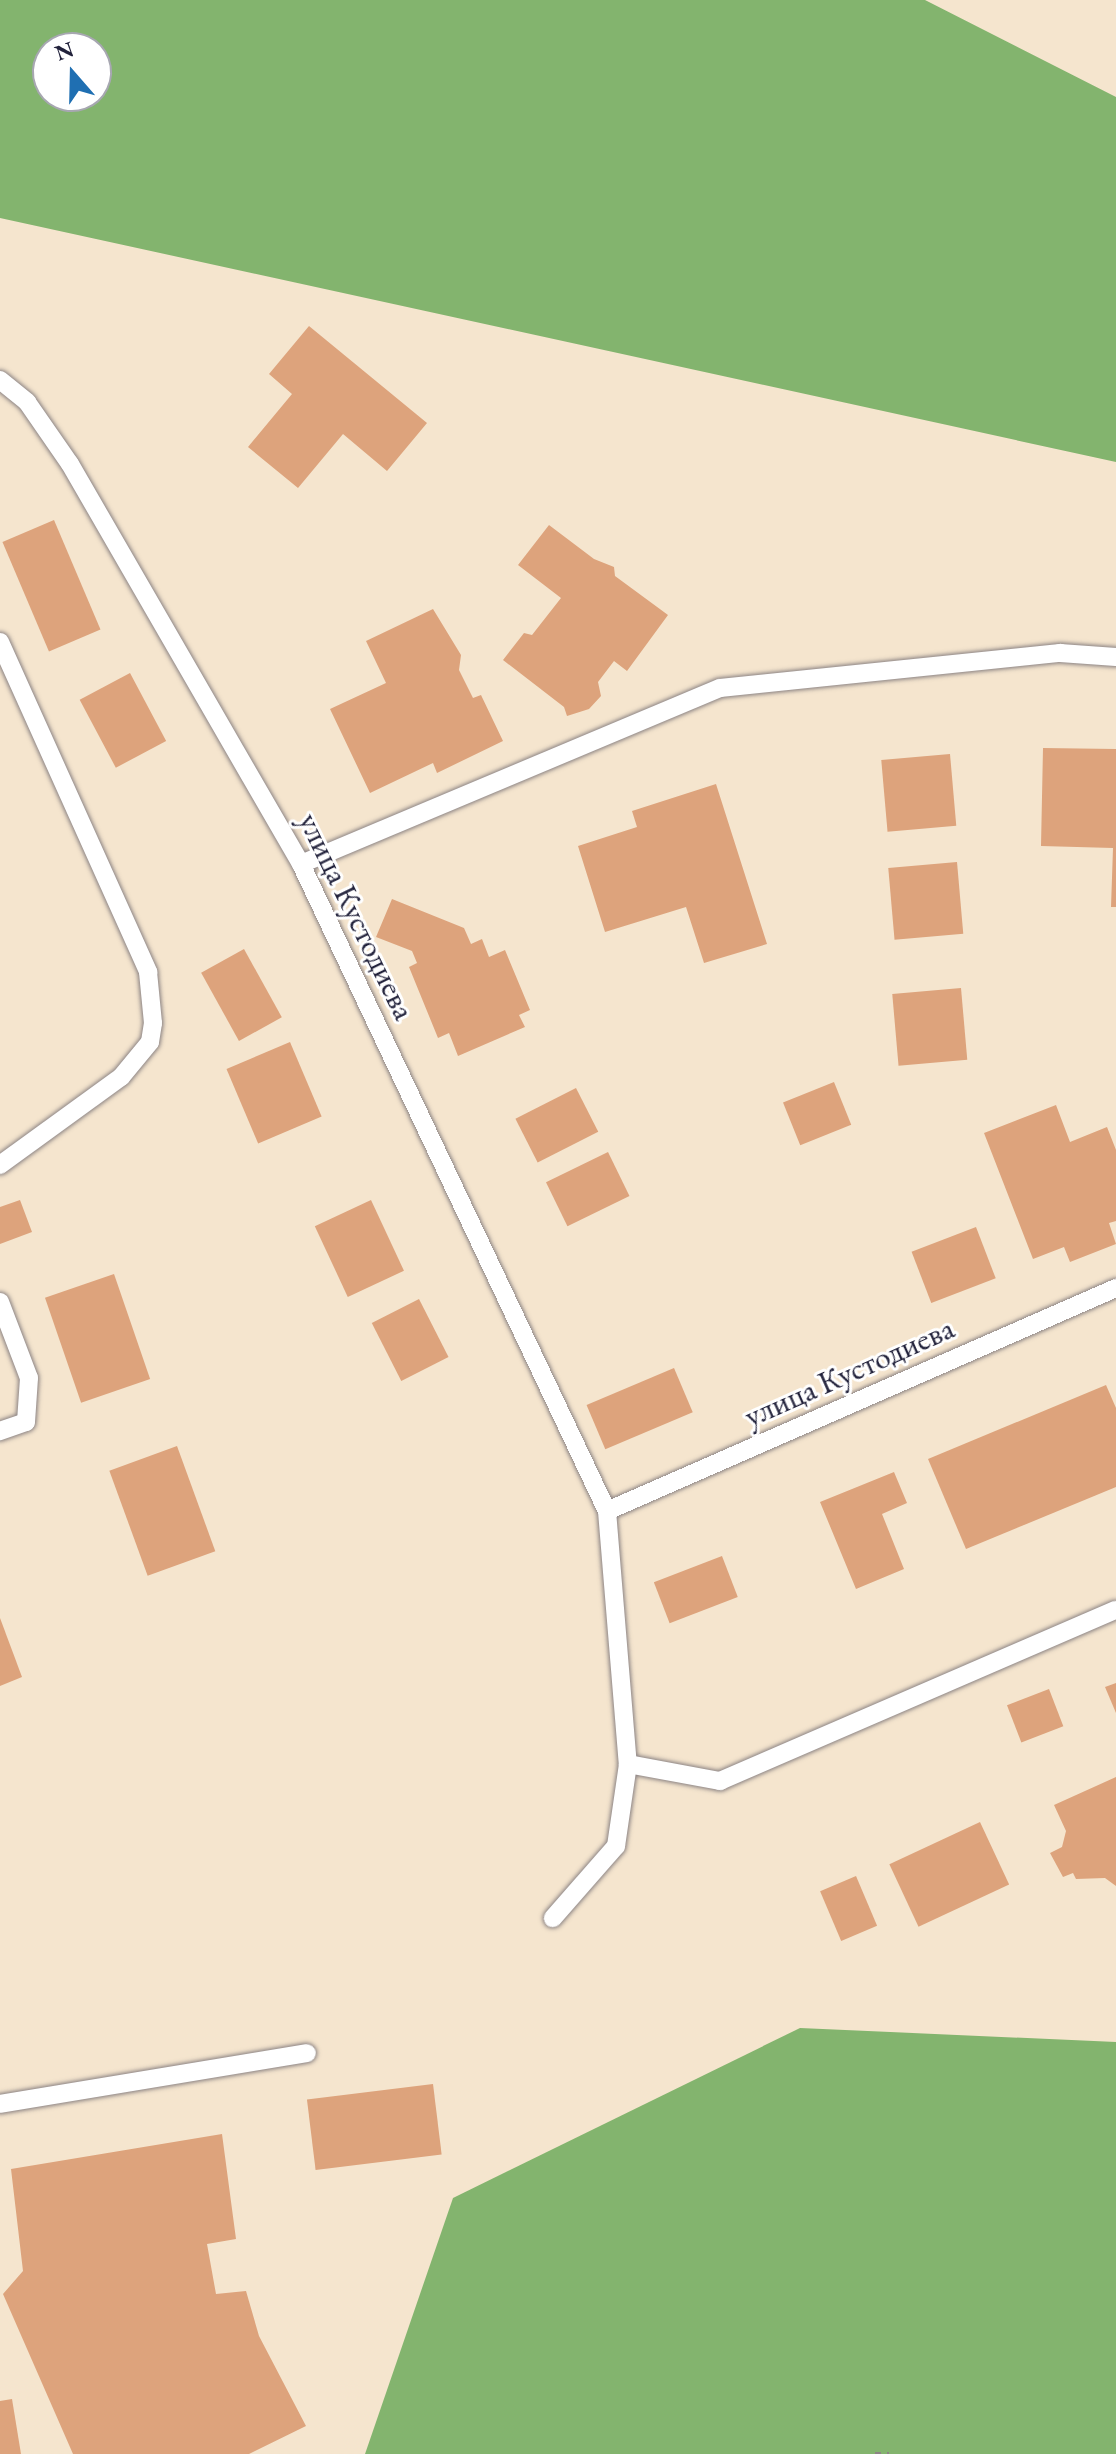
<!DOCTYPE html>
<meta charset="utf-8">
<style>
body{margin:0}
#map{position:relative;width:1116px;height:2454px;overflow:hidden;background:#f5e5ce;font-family:"EB Garamond",serif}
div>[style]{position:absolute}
.forest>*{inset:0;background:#83b46e}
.building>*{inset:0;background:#dda37c;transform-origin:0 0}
.path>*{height:5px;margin-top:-2.5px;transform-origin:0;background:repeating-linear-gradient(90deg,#8c8484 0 6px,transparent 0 12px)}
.roads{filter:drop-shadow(0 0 2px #8c8484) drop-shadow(0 0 2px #8c8484)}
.lane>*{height:18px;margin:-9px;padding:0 9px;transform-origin:9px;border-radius:9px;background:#fff}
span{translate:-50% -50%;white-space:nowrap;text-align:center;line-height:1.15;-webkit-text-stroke:6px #fff;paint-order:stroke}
.street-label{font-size:32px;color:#22223b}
.north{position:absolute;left:32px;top:32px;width:80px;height:80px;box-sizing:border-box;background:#fff;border:2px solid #a7a7b1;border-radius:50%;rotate:340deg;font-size:22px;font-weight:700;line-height:32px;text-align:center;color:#22223b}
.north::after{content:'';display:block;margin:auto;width:28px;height:36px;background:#1f6fb2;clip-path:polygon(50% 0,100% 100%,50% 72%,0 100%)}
</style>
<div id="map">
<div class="forest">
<i style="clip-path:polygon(evenodd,0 0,925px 0,1116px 97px,1116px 462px,0 218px,0 0,96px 48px,96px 96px,48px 96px,48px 48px,96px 48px)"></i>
<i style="clip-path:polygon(800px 2028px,1116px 2042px,1116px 2454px,365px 2454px,453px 2198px)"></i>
</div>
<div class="building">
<i style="clip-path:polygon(309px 326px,427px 423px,387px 471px,343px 434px,298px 488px,248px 447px,292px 394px,269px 374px)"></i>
<i style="left:54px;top:520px;width:119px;height:56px;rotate:67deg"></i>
<i style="clip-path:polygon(549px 525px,594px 559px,614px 567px,615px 576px,668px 615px,627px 671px,614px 661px,598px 682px,601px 696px,589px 709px,567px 716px,564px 707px,503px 660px,524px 633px,532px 635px,561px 598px,518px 565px)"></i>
<i style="clip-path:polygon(433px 609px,461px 655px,459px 670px,473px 698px,481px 695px,503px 741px,437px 773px,433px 763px,370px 793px,330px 709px,386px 683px,366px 641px)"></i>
<i style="left:130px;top:673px;width:77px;height:57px;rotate:62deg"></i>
<i style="clip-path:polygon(1043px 748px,1116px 749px,1116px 907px,1111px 907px,1113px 848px,1041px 846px)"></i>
<i style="left:950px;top:754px;width:72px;height:69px;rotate:85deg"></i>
<i style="clip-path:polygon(716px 784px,767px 944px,704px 963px,686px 907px,605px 932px,578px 846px,637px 827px,632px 811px)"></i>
<i style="left:957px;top:862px;width:72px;height:69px;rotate:85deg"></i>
<i style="clip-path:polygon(392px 899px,464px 928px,471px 944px,482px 939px,489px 957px,505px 950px,530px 1010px,519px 1015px,525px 1027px,458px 1056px,449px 1033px,438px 1038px,409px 967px,417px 963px,412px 951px,376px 937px)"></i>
<i style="left:244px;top:949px;width:78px;height:49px;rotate:61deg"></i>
<i style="left:961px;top:988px;width:72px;height:69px;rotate:85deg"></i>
<i style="left:290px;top:1042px;width:81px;height:69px;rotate:67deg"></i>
<i style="left:834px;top:1082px;width:46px;height:55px;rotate:68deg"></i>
<i style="left:576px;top:1088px;width:49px;height:68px;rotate:63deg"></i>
<i style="clip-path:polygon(1056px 1105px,1070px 1142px,1107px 1127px,1116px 1150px,1116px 1221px,1109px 1223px,1116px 1244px,1070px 1262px,1064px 1247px,1033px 1259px,984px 1133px)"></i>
<i style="left:608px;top:1152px;width:49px;height:69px;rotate:64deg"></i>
<i style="clip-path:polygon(20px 1200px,32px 1232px,0 1244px,0 1207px)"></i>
<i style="left:371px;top:1200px;width:78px;height:62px;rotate:65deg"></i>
<i style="left:976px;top:1227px;width:55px;height:69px;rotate:69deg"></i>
<i style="left:114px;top:1274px;width:111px;height:73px;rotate:71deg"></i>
<i style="left:419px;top:1299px;width:65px;height:53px;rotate:63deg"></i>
<i style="left:674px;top:1368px;width:48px;height:95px;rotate:67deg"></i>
<i style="clip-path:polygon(1106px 1385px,1116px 1408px,1116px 1487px,966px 1549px,928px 1459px)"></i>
<i style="left:177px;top:1446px;width:112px;height:72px;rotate:70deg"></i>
<i style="clip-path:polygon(894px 1472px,907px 1503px,882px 1514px,904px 1569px,856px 1589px,820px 1502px)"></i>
<i style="left:722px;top:1556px;width:44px;height:73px;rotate:69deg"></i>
<i style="clip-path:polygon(0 1618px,22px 1677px,0 1686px)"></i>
<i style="clip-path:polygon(1116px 1683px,1116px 1713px,1105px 1687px)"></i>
<i style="left:1049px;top:1689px;width:40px;height:45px;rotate:69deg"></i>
<i style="clip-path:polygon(1116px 1777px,1116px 1886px,1105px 1878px,1076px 1879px,1073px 1873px,1063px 1877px,1050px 1853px,1062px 1847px,1066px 1831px,1054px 1805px)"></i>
<i style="left:980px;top:1822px;width:69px;height:100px;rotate:65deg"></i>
<i style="left:856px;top:1876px;width:54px;height:39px;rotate:67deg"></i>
<i style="left:433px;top:2084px;width:71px;height:127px;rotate:83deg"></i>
<i style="clip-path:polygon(222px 2134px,236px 2239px,207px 2244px,216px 2294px,246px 2291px,259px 2336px,306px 2426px,249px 2454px,73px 2454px,3px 2294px,23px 2271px,11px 2169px)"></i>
<i style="clip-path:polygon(12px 2399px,21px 2454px,0 2454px,0 2401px)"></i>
</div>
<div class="path">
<i style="left:875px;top:2454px;width:14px"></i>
</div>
<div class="roads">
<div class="lane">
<i style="left:0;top:380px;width:35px;rotate:39deg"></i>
<i style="left:27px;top:402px;width:75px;rotate:55.3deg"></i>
<i style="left:70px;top:464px;width:462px;rotate:60deg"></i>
<i style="left:301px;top:864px;width:716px;rotate:64.69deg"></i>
<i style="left:607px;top:1511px;width:254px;rotate:85.3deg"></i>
<i style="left:628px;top:1764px;width:83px;rotate:98.3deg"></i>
<i style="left:616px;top:1846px;width:96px;rotate:131.2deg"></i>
<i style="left:0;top:642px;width:362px;rotate:65.8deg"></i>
<i style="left:148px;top:972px;width:51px;rotate:84.4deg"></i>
<i style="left:153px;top:1023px;width:19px;rotate:99deg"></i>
<i style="left:150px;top:1042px;width:45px;rotate:129.6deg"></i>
<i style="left:121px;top:1077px;width:150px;rotate:144deg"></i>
<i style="left:301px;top:864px;width:454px;rotate:-22.8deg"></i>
<i style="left:720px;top:688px;width:342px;rotate:-5.9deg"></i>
<i style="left:1060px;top:653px;width:56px;rotate:4.1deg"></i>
<i style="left:0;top:1302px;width:81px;rotate:69.1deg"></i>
<i style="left:29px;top:1378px;width:44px;rotate:93.9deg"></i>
<i style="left:26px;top:1422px;width:28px;rotate:161deg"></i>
<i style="left:607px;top:1511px;width:556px;rotate:-23.66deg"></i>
<i style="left:628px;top:1764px;width:94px;rotate:10.5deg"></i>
<i style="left:720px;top:1781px;width:431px;rotate:-23.4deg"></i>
<i style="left:0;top:2104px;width:311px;rotate:-9.4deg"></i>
</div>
</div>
<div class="street-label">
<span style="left:357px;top:916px;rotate:64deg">улица Кустодиева</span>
<span style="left:849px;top:1372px;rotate:-24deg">улица Кустодиева</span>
</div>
<div class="north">N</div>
</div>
